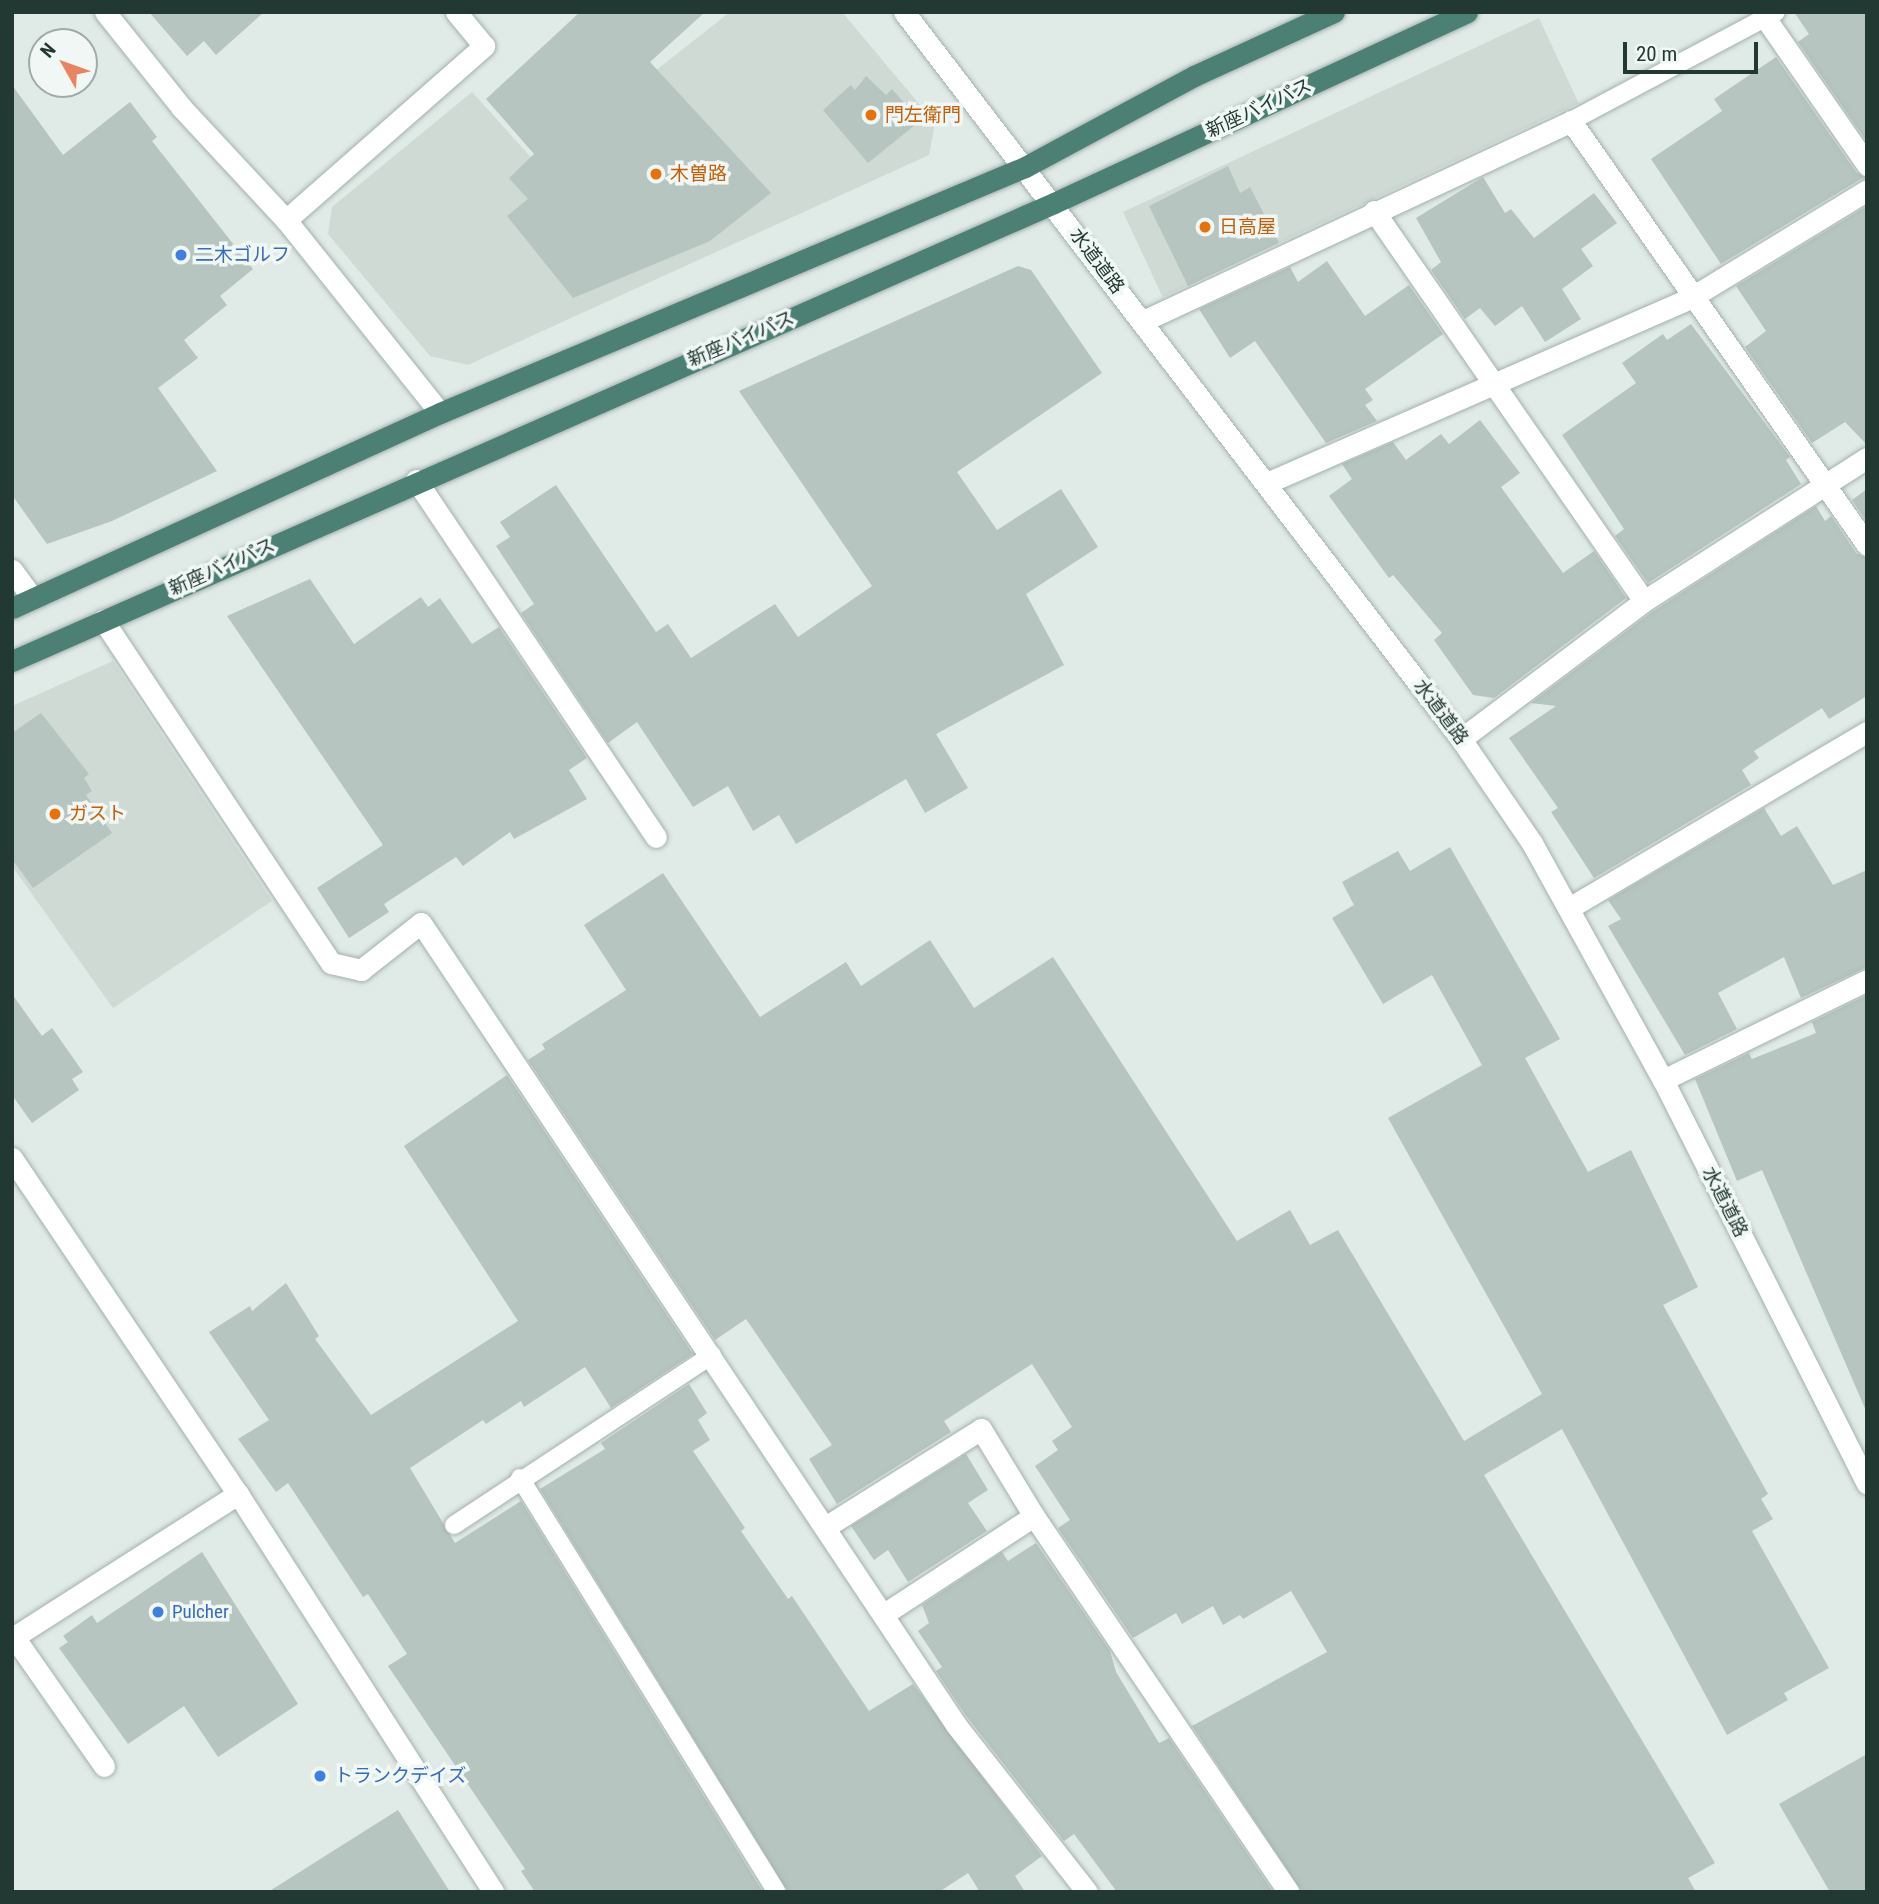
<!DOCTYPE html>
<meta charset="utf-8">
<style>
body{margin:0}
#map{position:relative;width:1879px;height:1904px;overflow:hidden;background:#e0eae6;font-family:"Roboto Condensed","Noto Sans JP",sans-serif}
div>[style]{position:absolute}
.built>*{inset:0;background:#cfdad5;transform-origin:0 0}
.building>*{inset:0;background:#b6c5bf}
.roads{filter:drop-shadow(0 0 2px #a3b1ad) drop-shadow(0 0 2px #a3b1ad)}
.service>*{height:18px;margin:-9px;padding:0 9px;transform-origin:9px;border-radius:9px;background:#fff}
.minor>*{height:21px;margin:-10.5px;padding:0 10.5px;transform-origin:10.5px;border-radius:10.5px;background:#fff}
.tertiary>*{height:21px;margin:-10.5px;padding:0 10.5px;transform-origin:10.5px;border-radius:10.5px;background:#fff}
.trunk>*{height:21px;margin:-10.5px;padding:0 10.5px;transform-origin:10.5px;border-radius:10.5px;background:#4c8075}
.dots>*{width:19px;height:19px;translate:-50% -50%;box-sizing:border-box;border:4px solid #f0f7f4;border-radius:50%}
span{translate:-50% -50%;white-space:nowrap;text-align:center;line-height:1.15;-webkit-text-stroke:7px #f0f7f4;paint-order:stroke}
.street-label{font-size:19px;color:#223933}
.food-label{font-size:19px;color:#c56008}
.left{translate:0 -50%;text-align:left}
.shop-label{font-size:19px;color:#366cbe}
.frame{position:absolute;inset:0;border:14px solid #223933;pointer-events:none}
.north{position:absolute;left:28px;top:28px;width:70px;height:70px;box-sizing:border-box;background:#f0f7f4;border:2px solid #9eaba7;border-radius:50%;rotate:310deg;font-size:19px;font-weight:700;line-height:28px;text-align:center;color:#223933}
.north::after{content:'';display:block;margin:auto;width:24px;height:32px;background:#e98360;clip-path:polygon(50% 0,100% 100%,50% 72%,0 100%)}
.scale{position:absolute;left:1623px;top:42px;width:135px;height:32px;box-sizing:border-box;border:4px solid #223933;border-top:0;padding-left:9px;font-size:21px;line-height:24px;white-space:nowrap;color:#223933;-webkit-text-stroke:5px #f0f7f4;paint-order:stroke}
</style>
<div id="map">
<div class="built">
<i style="clip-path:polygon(730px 12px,842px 12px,935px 123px,929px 155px,468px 365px,430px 356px,328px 234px,332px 207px,472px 92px,537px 164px)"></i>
<i style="left:1539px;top:18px;width:94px;height:459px;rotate:65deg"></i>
<i style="clip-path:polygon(113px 661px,272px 901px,113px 1008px,12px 866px,12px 706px)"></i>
</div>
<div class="building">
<i style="clip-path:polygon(149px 12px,264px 12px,216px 55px,204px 41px,187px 56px)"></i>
<i style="clip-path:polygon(580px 12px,705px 12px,650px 62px,771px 193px,710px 241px,573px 298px,507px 216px,528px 199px,509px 178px,534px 154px,486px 99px)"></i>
<i style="clip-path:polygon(1794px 12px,1867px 12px,1867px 142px,1798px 42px,1809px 34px)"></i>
<i style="clip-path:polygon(1776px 57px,1856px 172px,1864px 177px,1721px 264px,1651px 159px,1722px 111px,1714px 99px)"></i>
<i style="clip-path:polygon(866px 76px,886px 95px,892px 89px,920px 121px,868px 163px,823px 110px,851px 85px,855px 90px)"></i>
<i style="clip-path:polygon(12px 85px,63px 155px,130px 102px,157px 137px,152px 141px,253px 269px,220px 296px,227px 305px,184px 340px,198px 358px,158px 388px,217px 471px,112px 521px,47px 544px,12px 495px)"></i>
<i style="clip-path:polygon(1228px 166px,1240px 193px,1250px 187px,1279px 243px,1188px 286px,1149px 206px)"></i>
<i style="clip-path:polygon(1483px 177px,1505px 213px,1511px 209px,1534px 238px,1594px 193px,1617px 223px,1581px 249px,1593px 266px,1562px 289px,1581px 319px,1545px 342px,1522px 306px,1495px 326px,1480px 308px,1465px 319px,1431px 270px,1441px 262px,1416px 218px)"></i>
<i style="clip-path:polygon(1867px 206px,1867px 445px,1845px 422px,1812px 443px,1745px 347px,1766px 331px,1736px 286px)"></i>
<i style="clip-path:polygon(1327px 261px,1365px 316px,1409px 285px,1443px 334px,1365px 389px,1373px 400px,1365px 405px,1377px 421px,1326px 443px,1255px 341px,1230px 358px,1199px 309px,1290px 267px,1298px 282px)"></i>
<i style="clip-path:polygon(1018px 266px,1031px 270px,1102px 373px,957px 472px,997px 530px,1061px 489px,1098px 547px,1026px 594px,1064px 665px,936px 734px,968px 788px,925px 813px,906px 779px,796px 844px,779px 815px,753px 831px,728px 786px,693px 807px,637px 722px,608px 743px,521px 613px,534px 604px,496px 546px,510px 537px,500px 522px,556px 485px,656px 632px,668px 624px,691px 658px,775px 604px,798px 637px,872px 586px,739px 391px)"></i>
<i style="clip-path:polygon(1691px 324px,1790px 457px,1786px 460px,1801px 484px,1648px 583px,1615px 536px,1624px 529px,1562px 435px,1636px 383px,1622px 363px,1663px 334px,1667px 340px)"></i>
<i style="clip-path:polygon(1480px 420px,1520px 473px,1501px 487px,1563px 573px,1594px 551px,1626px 598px,1494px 698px,1473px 695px,1434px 640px,1442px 633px,1393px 575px,1389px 578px,1329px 496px,1352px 479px,1342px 464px,1393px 442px,1406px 460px,1441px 434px,1449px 444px)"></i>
<i style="clip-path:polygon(1867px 489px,1867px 522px,1852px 500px)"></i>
<i style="clip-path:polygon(1816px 506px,1825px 521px,1831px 516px,1856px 553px,1867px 558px,1867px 696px,1829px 719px,1822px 708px,1754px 751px,1759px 758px,1742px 770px,1751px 785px,1594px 878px,1551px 812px,1558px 808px,1509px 738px,1556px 706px,1531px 703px,1652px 612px)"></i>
<i style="clip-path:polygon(310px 579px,354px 644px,421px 597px,428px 607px,440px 598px,472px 644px,499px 627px,587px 758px,569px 770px,587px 799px,514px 839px,510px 832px,463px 866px,456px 857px,384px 904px,389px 912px,349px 938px,317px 888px,383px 845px,227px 616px)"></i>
<i style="clip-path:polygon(41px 713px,89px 774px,84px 778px,92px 791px,86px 795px,112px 833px,33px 888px,12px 859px,12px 733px)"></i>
<i style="clip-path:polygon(1764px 808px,1781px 836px,1797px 826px,1833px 885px,1867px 870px,1867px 967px,1801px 998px,1784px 957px,1718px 993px,1737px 1029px,1685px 1055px,1608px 926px,1621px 919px,1608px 900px)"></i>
<i style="clip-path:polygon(1450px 847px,1560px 1039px,1525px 1058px,1588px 1172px,1631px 1150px,1698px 1287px,1663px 1305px,1768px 1494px,1761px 1499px,1773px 1519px,1752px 1531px,1829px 1668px,1784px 1693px,1788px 1700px,1727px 1735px,1562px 1429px,1484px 1475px,1715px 1863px,1688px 1878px,1696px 1892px,1302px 1892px,1192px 1726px,1327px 1652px,1291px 1591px,1243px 1619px,1240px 1615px,1223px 1625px,1213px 1606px,1182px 1624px,1176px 1613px,1133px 1638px,1058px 1528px,1070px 1520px,1035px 1466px,1058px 1450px,1052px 1441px,1072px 1427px,1032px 1364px,944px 1421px,951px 1432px,837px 1504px,809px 1459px,832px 1445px,746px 1319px,715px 1340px,528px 1060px,545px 1049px,542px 1044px,626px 990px,584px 925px,663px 873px,760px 1017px,846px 962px,861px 986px,930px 940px,974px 1008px,1053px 957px,1237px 1241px,1290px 1210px,1310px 1245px,1338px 1230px,1464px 1441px,1542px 1394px,1388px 1118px,1482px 1065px,1432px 975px,1383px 1004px,1332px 918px,1354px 905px,1342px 882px,1398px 851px,1410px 871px)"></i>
<i style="clip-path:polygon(12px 994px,42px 1036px,52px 1028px,83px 1072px,72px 1079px,79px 1090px,32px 1123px,12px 1095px)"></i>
<i style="clip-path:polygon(1867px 995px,1867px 1413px,1762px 1170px,1737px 1181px,1695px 1079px,1749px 1053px,1752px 1059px,1816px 1033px,1812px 1022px)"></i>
<i style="clip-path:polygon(507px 1075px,693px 1354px,611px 1408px,585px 1367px,524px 1407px,521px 1401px,486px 1424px,483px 1420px,410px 1468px,455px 1543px,521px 1501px,763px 1892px,535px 1892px,521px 1871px,525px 1869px,388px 1666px,407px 1654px,368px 1594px,363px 1597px,288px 1483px,276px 1492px,238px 1439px,269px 1420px,209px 1332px,250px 1306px,252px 1311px,286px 1283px,319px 1336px,315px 1339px,371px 1415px,518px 1321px,404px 1146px)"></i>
<i style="clip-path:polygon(689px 1384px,707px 1413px,698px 1420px,710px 1440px,693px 1451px,745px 1528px,741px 1531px,788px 1599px,792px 1596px,869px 1711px,913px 1684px,1042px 1856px,1015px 1876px,1025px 1892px,980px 1892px,968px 1873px,939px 1892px,788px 1892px,540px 1489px,605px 1449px,601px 1443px)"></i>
<i style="clip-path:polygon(966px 1454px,988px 1490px,968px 1503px,987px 1531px,908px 1582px,888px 1550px,874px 1560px,851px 1526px)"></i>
<i style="clip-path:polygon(1036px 1543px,1110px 1651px,1116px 1672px,1159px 1743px,1169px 1738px,1273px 1892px,1117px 1892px,1074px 1834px,1064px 1841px,967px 1717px,936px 1671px,942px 1667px,918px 1631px,929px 1623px,922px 1605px,1002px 1552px,1008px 1561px)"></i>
<i style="clip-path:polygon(202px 1552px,298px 1704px,218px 1757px,184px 1706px,128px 1744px,59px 1648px,68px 1642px,63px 1636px,92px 1615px,97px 1623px)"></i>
<i style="clip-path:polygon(1867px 1754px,1867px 1892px,1830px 1892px,1779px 1804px)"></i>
<i style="clip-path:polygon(398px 1810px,450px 1892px,268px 1892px)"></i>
</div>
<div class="roads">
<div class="service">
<i style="left:1571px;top:121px;width:232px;rotate:-28deg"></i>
<i style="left:520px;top:1478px;width:487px;rotate:58.2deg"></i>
<i style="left:454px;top:1525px;width:309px;rotate:-33.4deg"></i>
</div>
<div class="minor">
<i style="left:105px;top:12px;width:122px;rotate:51.3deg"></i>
<i style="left:181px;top:107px;width:154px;rotate:47.1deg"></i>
<i style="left:286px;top:220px;width:247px;rotate:51.4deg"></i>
<i style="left:1766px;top:19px;width:178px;rotate:55.3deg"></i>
<i style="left:1374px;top:211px;width:474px;rotate:55.3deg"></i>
<i style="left:286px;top:220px;width:264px;rotate:-41.3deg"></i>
<i style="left:484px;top:46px;width:44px;rotate:-129.5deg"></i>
<i style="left:1143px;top:321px;width:472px;rotate:-25deg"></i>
<i style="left:1571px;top:121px;width:517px;rotate:55.08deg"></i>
<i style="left:416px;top:480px;width:430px;rotate:56.1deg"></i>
<i style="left:1267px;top:483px;width:464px;rotate:-23.6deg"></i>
<i style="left:1692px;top:297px;width:205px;rotate:-31.4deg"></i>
<i style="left:12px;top:570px;width:34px;rotate:54deg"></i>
<i style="left:103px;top:620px;width:412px;rotate:56.4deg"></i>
<i style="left:331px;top:963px;width:31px;rotate:13deg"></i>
<i style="left:361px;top:970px;width:76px;rotate:-38.1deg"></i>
<i style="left:421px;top:923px;width:964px;rotate:56.29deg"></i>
<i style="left:956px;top:1725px;width:212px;rotate:51.9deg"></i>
<i style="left:1461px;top:739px;width:229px;rotate:-37deg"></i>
<i style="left:1644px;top:601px;width:265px;rotate:-32.7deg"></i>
<i style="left:1569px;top:908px;width:346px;rotate:-30.6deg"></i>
<i style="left:1663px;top:1080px;width:227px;rotate:-26.1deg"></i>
<i style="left:12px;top:1158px;width:405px;rotate:56.1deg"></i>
<i style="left:238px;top:1494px;width:473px;rotate:57.3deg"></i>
<i style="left:827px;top:1526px;width:182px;rotate:-32.2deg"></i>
<i style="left:981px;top:1429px;width:102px;rotate:58.7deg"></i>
<i style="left:1034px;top:1516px;width:454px;rotate:55.9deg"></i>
<i style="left:884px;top:1614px;width:179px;rotate:-33.2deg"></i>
<i style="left:104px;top:1766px;width:157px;rotate:-124.9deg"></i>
<i style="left:14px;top:1637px;width:266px;rotate:-32.6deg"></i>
</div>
<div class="tertiary">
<i style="left:904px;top:12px;width:916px;rotate:52.54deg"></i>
<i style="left:1461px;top:739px;width:126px;rotate:55.7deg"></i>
<i style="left:1532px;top:843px;width:271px;rotate:61.1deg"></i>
<i style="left:1663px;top:1080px;width:452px;rotate:63.2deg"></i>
</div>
<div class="trunk">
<i style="left:12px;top:608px;width:470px;rotate:-24.5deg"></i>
<i style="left:440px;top:413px;width:635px;rotate:-22.81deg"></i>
<i style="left:1025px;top:167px;width:192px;rotate:-28.3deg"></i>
<i style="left:1194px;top:76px;width:154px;rotate:-24.6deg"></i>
<i style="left:12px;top:661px;width:1138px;rotate:-23.73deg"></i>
<i style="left:1054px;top:203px;width:455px;rotate:-24.8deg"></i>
</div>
</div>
<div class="dots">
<i style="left:871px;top:115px;background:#e8710a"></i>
<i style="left:656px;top:174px;background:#e8710a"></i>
<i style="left:1205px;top:227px;background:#e8710a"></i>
<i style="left:181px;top:255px;background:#3f7fe0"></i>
<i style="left:55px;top:814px;background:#e8710a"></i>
<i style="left:158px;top:1612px;background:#3f7fe0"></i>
<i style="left:320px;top:1776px;background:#3f7fe0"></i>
</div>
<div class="street-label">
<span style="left:1259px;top:108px;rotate:-25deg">新座バイパス</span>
<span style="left:1097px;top:261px;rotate:53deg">水道道路</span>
<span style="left:741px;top:339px;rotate:-23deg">新座バイパス</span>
<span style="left:222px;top:567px;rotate:-24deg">新座バイパス</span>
<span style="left:1441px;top:712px;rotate:53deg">水道道路</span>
<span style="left:1725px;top:1202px;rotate:63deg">水道道路</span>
</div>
<div class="food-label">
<span class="left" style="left:885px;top:115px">門左衛門</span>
<span class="left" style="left:670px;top:174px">木曽路</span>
<span class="left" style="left:1219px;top:227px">日高屋</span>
<span class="left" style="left:69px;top:814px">ガスト</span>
</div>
<div class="shop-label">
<span class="left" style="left:195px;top:255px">二木ゴルフ</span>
<span class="left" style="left:172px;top:1612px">Pulcher</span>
<span class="left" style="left:334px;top:1776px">トランクデイズ</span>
</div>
<div class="frame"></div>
<div class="north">N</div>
<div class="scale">20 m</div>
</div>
